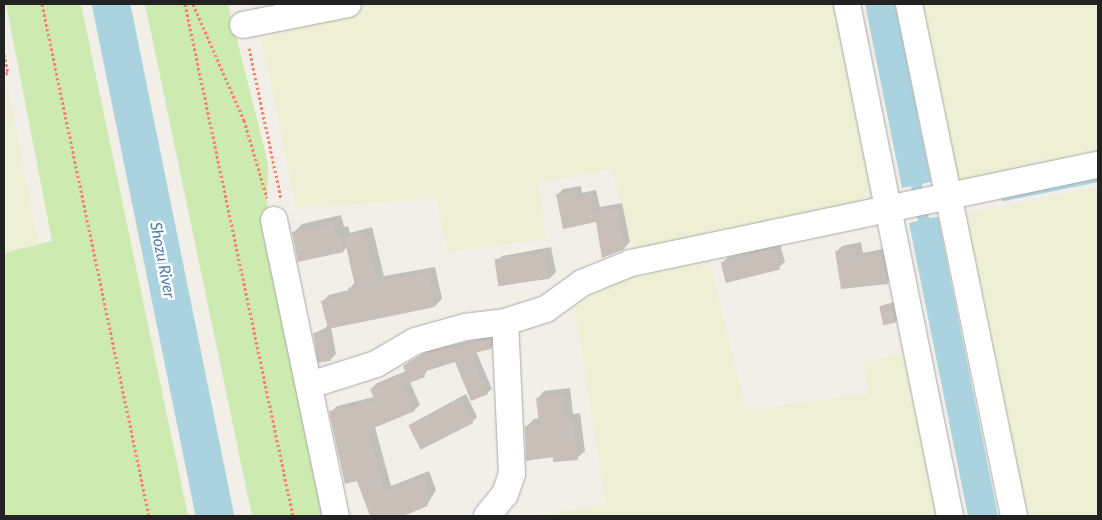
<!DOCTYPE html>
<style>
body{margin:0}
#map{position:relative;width:1102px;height:520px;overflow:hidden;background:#f2efe9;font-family:Lato,sans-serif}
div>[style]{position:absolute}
.farmland>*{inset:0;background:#eef0d5}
.grass>*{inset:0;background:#cdebb0}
.water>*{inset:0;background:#aad3df}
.shadow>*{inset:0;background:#0003}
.stream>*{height:6px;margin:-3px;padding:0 3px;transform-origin:3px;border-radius:3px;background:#aad3df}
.river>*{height:38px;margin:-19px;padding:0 19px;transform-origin:19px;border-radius:19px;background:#aad3df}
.building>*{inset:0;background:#c7bfb8;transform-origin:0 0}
.path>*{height:3px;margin-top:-1.5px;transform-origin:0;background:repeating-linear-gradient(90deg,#fa8072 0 2.5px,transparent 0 5px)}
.roads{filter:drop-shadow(0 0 1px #a9a9a9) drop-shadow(0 0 1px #a9a9a9)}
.minor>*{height:26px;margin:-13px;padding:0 13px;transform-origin:13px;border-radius:13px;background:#fff}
span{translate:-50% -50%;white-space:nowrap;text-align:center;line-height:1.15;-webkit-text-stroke:5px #fff;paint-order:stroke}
.water-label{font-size:16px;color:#4a7aab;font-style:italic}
.frame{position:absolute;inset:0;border:5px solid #222;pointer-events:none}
</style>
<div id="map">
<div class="farmland">
<i style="clip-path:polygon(251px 4px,834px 4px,873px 203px,634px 254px,612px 169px,539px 183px,546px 239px,448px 252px,436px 199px,296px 208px,270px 77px)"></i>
<i style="clip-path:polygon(918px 4px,1098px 4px,1098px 158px,954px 186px)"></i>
<i style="clip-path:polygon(4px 68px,39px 246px,4px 253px)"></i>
<i style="clip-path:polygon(1098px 187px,1098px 516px,1024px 516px,960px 215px)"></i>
<i style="clip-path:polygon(709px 257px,746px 410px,869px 393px,863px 362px,908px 352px,942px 516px,532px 516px,606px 504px,574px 305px,622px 279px)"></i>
</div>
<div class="grass">
<i style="clip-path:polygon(6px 4px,81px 4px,188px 516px,4px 516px,4px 253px,52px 241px)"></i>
<i style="clip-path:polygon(145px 4px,228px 4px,268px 163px,267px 224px,327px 516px,252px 516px)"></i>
</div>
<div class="water">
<i style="clip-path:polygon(865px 4px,895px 4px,931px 182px,922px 184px,929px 218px,938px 217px,998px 516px,968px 516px,909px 223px,918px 221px,911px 186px,902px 188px)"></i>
</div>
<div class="shadow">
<i style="clip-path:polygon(581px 186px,582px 193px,596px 190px,600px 207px,622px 203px,630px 242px,624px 248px,597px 221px,557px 195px,563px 189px)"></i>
<i style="clip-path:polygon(341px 215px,344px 227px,348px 226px,350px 233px,372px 227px,384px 276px,435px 267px,442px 299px,435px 306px,331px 327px,336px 354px,330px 360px,314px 334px,328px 326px,322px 302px,329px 295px,349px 290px,355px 282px,347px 247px,343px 251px,293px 233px,302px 224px)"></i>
<i style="clip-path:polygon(861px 242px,863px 253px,887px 248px,893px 277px,887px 283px,836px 252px,842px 246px)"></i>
<i style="clip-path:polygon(780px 244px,785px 262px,779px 267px,722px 263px,728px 257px)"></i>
<i style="clip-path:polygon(551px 247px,556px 272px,550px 278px,500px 286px,496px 262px,502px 256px)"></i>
<i style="clip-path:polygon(894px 302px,898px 319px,895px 322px,880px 306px)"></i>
<i style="clip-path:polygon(495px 335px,495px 343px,491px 348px,476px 351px,492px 389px,487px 393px,455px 361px,428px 369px,424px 376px,410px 382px,420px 405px,414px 410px,375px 427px,391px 486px,429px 471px,436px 490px,427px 505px,399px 516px,371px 516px,331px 412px,337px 406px,374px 397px,371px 389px,377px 383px,406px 371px,404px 366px,409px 362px,427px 351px)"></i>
<i style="clip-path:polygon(570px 388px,573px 414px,580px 413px,585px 451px,577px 458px,554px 456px,526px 427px,534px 419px,540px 418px,537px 399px,544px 391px)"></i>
<i style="clip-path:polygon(466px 394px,477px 417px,472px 422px,409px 425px)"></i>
</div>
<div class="stream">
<i style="left:1004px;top:198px;width:96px;rotate:-11.4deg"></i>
</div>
<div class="river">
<i style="left:111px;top:4px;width:522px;rotate:78.52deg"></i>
</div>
<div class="building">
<i style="clip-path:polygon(575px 191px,576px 198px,591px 195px,594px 212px,617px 208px,625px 249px,602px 258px,596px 222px,563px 229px,556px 194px)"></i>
<i style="clip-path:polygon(333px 223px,335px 235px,340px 234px,344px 252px,298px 262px,292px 232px)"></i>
<i style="clip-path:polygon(366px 233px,377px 282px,428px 273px,435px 307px,328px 329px,321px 301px,349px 294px,348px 288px,355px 286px,344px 237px)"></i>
<i style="clip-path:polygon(856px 248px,857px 258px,882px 253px,888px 284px,841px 289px,835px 251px)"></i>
<i style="left:775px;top:249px;width:21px;height:56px;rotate:76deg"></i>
<i style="left:546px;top:252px;width:27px;height:52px;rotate:82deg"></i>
<i style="left:892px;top:304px;width:19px;height:13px;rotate:78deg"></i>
<i style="left:326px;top:331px;width:30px;height:13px;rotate:81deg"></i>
<i style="clip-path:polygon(491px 339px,491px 349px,470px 354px,488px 394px,471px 401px,455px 362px,423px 372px,425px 377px,409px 383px,403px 366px,421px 355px)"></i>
<i style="clip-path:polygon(400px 376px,415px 411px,369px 430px,385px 491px,423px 476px,431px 497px,425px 500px,428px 506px,403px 516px,370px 516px,357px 481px,345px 484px,329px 411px,375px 400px,370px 389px)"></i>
<i style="clip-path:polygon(563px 395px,566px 421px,573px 420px,578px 460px,553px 462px,553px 457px,526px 461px,525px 426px,539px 424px,536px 398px)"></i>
<i style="left:461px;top:399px;width:27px;height:59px;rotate:63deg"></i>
</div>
<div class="path">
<i style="left:42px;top:4px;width:523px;rotate:78.2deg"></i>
<i style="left:185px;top:4px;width:523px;rotate:78.09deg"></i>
<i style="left:193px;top:4px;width:127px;rotate:66.3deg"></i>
<i style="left:244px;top:120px;width:81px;rotate:73.6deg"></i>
<i style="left:249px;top:48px;width:153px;rotate:78deg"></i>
<i style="left:4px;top:54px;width:19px;rotate:78deg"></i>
<i style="left:8px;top:73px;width:4px;rotate:166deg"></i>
</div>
<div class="roads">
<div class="minor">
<i style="left:847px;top:4px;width:522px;rotate:78.63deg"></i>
<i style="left:909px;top:4px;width:523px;rotate:78.41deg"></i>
<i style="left:243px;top:25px;width:107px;rotate:-11.3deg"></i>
<i style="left:274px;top:220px;width:302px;rotate:78.2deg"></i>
<i style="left:310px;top:385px;width:69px;rotate:-17.7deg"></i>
<i style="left:376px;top:364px;width:45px;rotate:-30.5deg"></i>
<i style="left:415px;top:341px;width:52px;rotate:-15.6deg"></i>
<i style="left:465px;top:327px;width:40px;rotate:-7.1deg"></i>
<i style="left:505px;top:322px;width:43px;rotate:-17.6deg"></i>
<i style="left:546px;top:309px;width:44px;rotate:-35.8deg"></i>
<i style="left:582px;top:283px;width:53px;rotate:-22.2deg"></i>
<i style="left:631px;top:263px;width:477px;rotate:-11.9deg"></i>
<i style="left:487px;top:516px;width:28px;rotate:-51deg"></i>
<i style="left:505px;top:494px;width:21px;rotate:-71deg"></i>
<i style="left:512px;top:474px;width:152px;rotate:-92.6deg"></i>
</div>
</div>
<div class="water-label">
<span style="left:163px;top:260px;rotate:79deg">Shozu River</span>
</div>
<div class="frame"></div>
</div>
